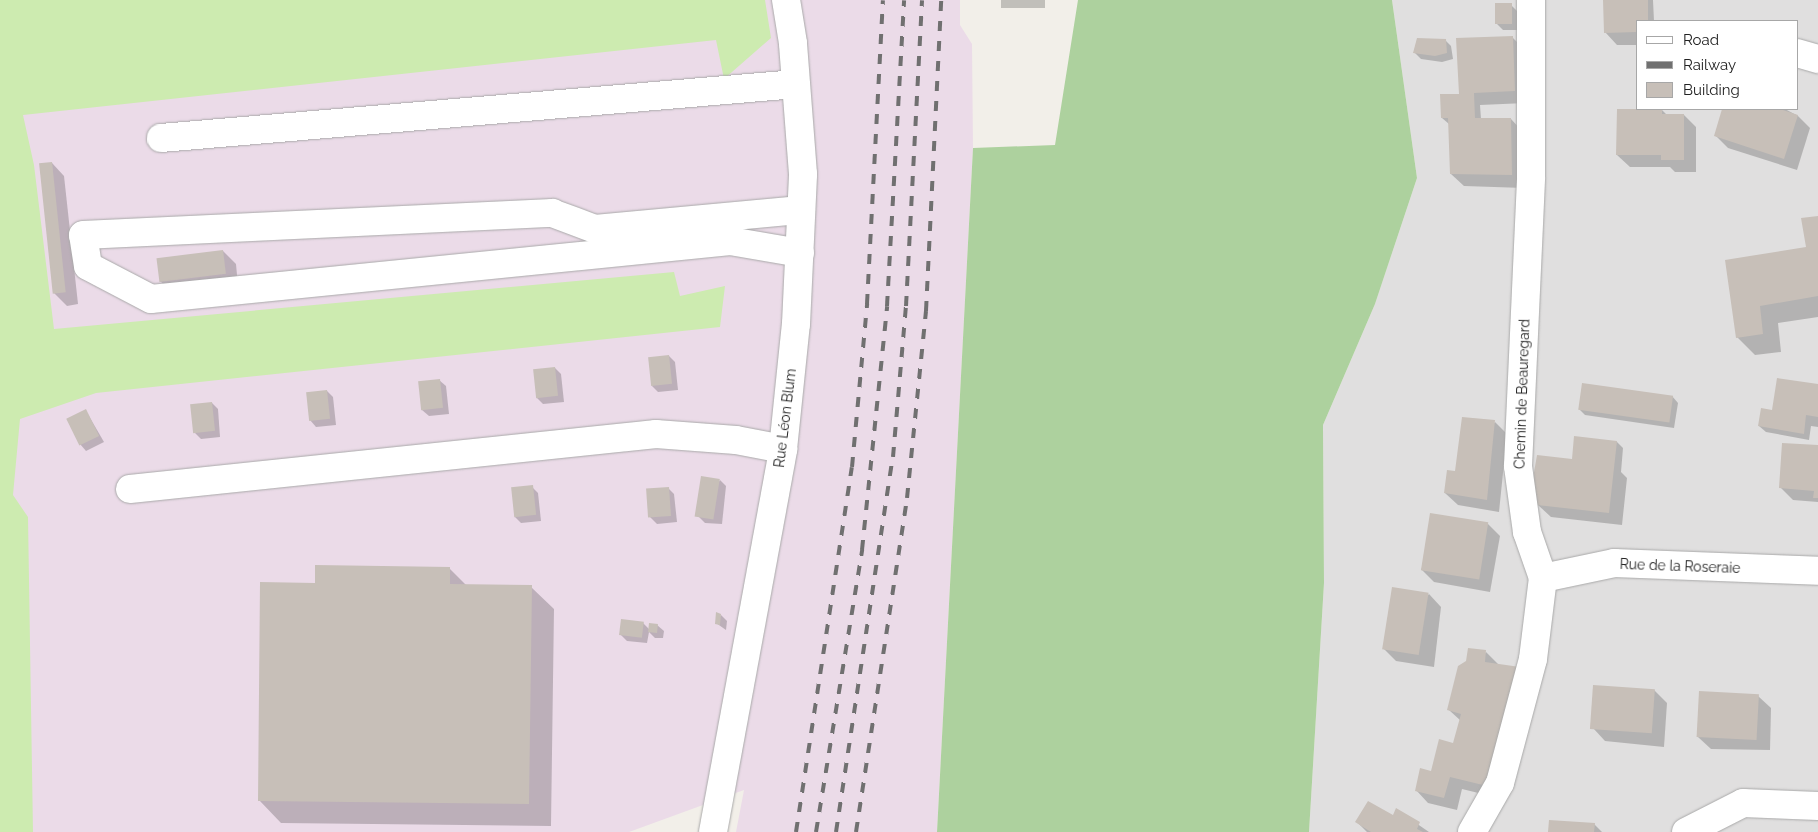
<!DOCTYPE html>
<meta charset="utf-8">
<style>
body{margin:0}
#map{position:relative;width:1818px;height:832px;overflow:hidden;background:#f2efe9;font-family:Raleway,sans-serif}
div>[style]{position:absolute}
.residential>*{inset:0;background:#e0dfdf}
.industrial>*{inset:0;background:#ebdbe8}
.grass>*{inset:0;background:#cdebb0}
.forest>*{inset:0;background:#add19e}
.shadow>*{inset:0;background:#0003;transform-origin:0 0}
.building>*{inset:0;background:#c7bfb8;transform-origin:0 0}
.roads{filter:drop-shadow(0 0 1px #a9a9a9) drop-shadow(0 0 1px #a9a9a9)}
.minor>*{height:28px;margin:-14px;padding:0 14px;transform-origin:14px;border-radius:14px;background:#fff}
.rail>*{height:4px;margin-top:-2px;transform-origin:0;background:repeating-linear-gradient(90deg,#707070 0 10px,transparent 0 20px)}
span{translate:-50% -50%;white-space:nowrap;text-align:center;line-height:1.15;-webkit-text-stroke:4.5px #fff;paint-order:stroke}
.street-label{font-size:14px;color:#222}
.legend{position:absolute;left:1636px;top:20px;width:162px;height:90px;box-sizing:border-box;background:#fff;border:1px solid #a7a7a7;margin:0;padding:6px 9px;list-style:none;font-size:15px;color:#222}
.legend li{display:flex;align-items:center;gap:10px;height:25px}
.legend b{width:25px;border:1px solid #a7a7a7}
</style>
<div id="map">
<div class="residential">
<i style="clip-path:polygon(evenodd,1392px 0,1818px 0,1818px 832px,1309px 832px,1324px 583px,1323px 425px,1375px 304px,1417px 178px,1392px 0,1637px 21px,1797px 21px,1797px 109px,1637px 109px,1637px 21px)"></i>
</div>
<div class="industrial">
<i style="clip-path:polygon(0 0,960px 0,960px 25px,972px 44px,973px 148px,937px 832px,736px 832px,744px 790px,629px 832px,0 832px)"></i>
</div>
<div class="grass">
<i style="clip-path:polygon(0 0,765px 0,771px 38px,724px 79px,716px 40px,23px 115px,34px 165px,54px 329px,674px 272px,680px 296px,725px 286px,720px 327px,96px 393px,20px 419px,13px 495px,28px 517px,33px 832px,0 832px)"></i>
</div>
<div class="forest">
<i style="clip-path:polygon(1078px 0,1392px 0,1417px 178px,1375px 304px,1323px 425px,1324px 583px,1309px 832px,937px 832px,973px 148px,1055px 145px)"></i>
</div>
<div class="shadow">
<i style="left:1001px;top:0;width:44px;height:8px"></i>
<i style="clip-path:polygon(1604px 0,1653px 0,1654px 21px,1637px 21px,1637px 45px,1617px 45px,1605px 32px)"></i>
<i style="clip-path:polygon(1511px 5px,1517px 11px,1518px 30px,1503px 30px,1497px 24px)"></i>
<i style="clip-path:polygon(1512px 37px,1525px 50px,1527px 103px,1480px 105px,1481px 119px,1511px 119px,1523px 132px,1524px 188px,1464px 186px,1451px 174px,1449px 124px,1442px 118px)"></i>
<i style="clip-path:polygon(1445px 40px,1451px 46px,1453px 59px,1442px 62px,1421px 59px,1415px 53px)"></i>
<i style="clip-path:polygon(1724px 109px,1785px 109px,1798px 116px,1810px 128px,1797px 170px,1728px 148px,1715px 135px)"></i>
<i style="clip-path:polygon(1662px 110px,1667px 115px,1684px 115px,1696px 127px,1696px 172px,1675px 172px,1670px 167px,1630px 167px,1617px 155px)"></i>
<i style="clip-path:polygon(52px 163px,64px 176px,78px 304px,67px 306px,54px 293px)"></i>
<i style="clip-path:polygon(1818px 217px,1818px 317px,1778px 323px,1781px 352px,1755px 355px,1737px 337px,1726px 261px,1808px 248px)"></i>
<i style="clip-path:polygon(223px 251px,236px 264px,238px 286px,173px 293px,160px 281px)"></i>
<i style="clip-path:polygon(669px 356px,675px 362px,678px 390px,658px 392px,652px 386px)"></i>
<i style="clip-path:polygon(555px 368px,561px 374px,564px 402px,543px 404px,537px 398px)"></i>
<i style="clip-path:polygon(439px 380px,446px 386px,449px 414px,429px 416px,422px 410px)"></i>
<i style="clip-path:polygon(1818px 385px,1818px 427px,1811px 426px,1809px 440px,1766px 432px,1759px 426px,1773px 411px)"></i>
<i style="clip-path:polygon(327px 391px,333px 397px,336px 425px,316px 427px,310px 420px)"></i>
<i style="clip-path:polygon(1672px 396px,1678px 403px,1674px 428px,1585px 415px,1579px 409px)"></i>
<i style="clip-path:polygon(212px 403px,218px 409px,220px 437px,201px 439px,195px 433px)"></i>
<i style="clip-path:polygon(86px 411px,104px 442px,86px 451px,80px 444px)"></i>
<i style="clip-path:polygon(1495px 422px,1507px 434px,1499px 512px,1458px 505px,1445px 493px,1456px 472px)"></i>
<i style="clip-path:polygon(1576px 438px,1617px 442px,1623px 448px,1621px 472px,1627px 478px,1622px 525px,1551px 517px,1538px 505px,1575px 461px)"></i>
<i style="clip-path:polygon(1818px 446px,1818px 502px,1793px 500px,1780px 487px)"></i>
<i style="clip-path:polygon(720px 480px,726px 486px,722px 524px,705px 523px,698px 516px)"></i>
<i style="clip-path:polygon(532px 487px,538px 493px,541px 521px,521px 523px,515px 517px)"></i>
<i style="clip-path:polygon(668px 488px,674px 494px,677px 522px,657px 524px,650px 517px)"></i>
<i style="clip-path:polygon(1487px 523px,1500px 536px,1490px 592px,1434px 582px,1421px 569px)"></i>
<i style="clip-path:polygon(449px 568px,467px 586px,531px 587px,554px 609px,551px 826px,281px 823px,259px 800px,316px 584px)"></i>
<i style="clip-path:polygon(1429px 594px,1441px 607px,1434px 667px,1396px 661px,1384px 649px)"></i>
<i style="clip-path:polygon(721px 615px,727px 621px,726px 630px,716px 623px)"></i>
<i style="clip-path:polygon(643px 623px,649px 629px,657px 625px,664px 631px,663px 638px,655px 638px,649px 632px,647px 643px,627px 641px,620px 634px)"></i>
<i style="clip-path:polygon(1486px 652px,1498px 664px,1499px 798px,1462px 789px,1457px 810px,1428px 803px,1416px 790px,1454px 745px,1461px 721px,1449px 710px)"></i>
<i style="clip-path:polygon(1654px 690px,1667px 703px,1664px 747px,1605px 741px,1593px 728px)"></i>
<i style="clip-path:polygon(1758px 696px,1771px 708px,1770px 750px,1711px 749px,1698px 737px)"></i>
<i style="clip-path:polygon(1397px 810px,1429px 832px,1367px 832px,1357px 822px,1394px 816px)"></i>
<i style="clip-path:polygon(1594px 824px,1602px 832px,1549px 832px)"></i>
</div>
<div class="building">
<i style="clip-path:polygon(1603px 0,1648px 0,1648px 21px,1637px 21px,1637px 32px,1604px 33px)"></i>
<i style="left:1512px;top:3px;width:21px;height:17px;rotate:90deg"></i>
<i style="clip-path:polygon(1513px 36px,1515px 91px,1474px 93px,1475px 118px,1511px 118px,1512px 175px,1450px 174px,1448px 118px,1441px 118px,1440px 94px,1459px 94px,1456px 38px)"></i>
<i style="clip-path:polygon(1417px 38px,1446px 39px,1447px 53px,1435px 56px,1413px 53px)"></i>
<i style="clip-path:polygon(1617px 109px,1662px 109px,1662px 114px,1684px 114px,1684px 160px,1661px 160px,1661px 155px,1616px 155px)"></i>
<i style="clip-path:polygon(1722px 109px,1780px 109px,1798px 115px,1784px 159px,1714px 136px)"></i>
<i style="left:52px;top:162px;width:131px;height:13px;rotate:84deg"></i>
<i style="clip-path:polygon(1818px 216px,1818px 296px,1760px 306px,1763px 334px,1736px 338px,1725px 260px,1806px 247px,1801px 218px)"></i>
<i style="left:223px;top:250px;width:24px;height:67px;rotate:83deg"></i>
<i style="left:669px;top:355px;width:29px;height:21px;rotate:84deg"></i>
<i style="left:555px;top:367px;width:29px;height:22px;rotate:84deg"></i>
<i style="clip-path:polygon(1777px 378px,1818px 384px,1818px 417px,1806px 415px,1804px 434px,1758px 426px,1761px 408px,1772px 410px)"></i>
<i style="left:440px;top:379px;width:29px;height:22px;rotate:84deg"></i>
<i style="left:1582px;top:383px;width:92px;height:27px;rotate:8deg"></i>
<i style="left:327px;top:390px;width:29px;height:21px;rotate:84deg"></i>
<i style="left:212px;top:402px;width:29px;height:22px;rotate:84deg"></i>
<i style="left:86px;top:409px;width:30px;height:22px;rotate:64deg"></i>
<i style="clip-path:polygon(1462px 417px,1495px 420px,1487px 500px,1444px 493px,1447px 470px,1455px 471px)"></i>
<i style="clip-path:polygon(1574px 436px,1617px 441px,1609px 513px,1537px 505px,1533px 478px,1537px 455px,1572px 459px)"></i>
<i style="clip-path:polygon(1782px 443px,1818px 445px,1818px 498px,1813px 498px,1814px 491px,1779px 488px)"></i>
<i style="left:701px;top:476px;width:19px;height:41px;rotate:9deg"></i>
<i style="left:533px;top:485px;width:30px;height:22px;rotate:84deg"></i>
<i style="left:669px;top:487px;width:29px;height:23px;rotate:86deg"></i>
<i style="left:1430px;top:513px;width:59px;height:58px;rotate:9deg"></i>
<i style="clip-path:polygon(315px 565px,450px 567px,450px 584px,532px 585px,529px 804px,258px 801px,260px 582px,315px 583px)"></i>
<i style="left:1392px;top:587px;width:37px;height:63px;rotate:9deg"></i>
<i style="clip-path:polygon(716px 612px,721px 614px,720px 625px,715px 624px)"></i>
<i style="left:621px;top:619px;width:23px;height:16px;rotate:7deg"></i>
<i style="left:649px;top:623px;width:9px;height:9px;rotate:6deg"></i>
<i style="clip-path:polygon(1468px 648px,1486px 650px,1485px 662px,1520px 667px,1487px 786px,1450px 777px,1444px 798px,1415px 791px,1420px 768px,1431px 771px,1439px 739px,1453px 743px,1461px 714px,1447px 710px,1458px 666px,1466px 661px)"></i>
<i style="left:1593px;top:685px;width:62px;height:44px;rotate:4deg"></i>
<i style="left:1699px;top:691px;width:60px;height:46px;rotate:3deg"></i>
<i style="clip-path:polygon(1368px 801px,1393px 815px,1396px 808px,1420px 822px,1417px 829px,1423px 832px,1371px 832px,1355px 822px)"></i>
<i style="clip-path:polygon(1549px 820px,1595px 823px,1594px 832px,1548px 832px)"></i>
</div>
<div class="roads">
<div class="minor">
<i style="left:1797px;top:53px;width:22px;rotate:16deg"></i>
<i style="left:161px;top:138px;width:637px;rotate:-4.86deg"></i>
<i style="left:800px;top:253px;width:71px;rotate:-170.3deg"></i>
<i style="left:730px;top:241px;width:582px;rotate:174.28deg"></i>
<i style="left:151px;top:299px;width:71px;rotate:-152.4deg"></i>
<i style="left:88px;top:266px;width:31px;rotate:-99deg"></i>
<i style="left:83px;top:235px;width:470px;rotate:-2.7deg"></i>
<i style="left:552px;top:213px;width:46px;rotate:20.4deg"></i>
<i style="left:595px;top:229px;width:207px;rotate:-5.3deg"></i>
<i style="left:130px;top:489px;width:529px;rotate:-5.97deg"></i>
<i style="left:656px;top:434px;width:80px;rotate:4.3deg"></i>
<i style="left:736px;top:440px;width:48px;rotate:10.8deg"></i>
<i style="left:1543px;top:578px;width:73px;rotate:-11.9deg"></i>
<i style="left:1614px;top:563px;width:204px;rotate:2.2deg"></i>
<i style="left:713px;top:832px;width:389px;rotate:-79.6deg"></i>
<i style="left:783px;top:449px;width:126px;rotate:-84.1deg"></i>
<i style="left:796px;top:324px;width:150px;rotate:-87.3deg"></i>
<i style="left:803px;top:174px;width:131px;rotate:-94.4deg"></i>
<i style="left:793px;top:43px;width:44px;rotate:-99.2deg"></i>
<i style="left:1472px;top:832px;width:56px;rotate:-60.3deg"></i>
<i style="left:1500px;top:783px;width:128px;rotate:-75.1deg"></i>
<i style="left:1533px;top:659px;width:82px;rotate:-83deg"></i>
<i style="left:1543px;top:578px;width:49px;rotate:-109.2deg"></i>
<i style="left:1527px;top:532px;width:67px;rotate:-97.8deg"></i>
<i style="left:1518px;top:466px;width:289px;rotate:-87.4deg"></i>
<i style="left:1531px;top:177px;width:177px;rotate:-90deg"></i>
<i style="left:1686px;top:832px;width:64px;rotate:-27deg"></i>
<i style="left:1743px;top:803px;width:75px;rotate:2.3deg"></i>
</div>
</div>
<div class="rail">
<i style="left:796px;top:832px;width:369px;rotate:-81.3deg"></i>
<i style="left:852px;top:467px;width:164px;rotate:-84.7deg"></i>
<i style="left:867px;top:304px;width:304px;rotate:-87deg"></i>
<i style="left:816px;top:832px;width:286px;rotate:-80.7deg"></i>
<i style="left:862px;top:550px;width:245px;rotate:-84.1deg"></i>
<i style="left:887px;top:306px;width:306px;rotate:-86.8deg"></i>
<i style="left:836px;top:832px;width:379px;rotate:-81.4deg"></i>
<i style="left:893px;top:457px;width:152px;rotate:-85.1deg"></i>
<i style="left:906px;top:306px;width:306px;rotate:-87deg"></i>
<i style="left:856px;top:832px;width:338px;rotate:-81.3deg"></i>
<i style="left:907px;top:498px;width:188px;rotate:-84.2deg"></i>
<i style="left:926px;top:311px;width:311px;rotate:-87.2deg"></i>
</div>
<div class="street-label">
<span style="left:1522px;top:394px;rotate:-88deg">Chemin de Beauregard</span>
<span style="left:785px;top:418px;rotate:-83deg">Rue Léon Blum</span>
<span style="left:1680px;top:566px;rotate:2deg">Rue de la Roseraie</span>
</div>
<ul class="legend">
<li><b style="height:6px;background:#fff"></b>Road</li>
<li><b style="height:6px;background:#707070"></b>Railway</li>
<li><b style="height:14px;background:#c7bfb8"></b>Building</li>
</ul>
</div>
